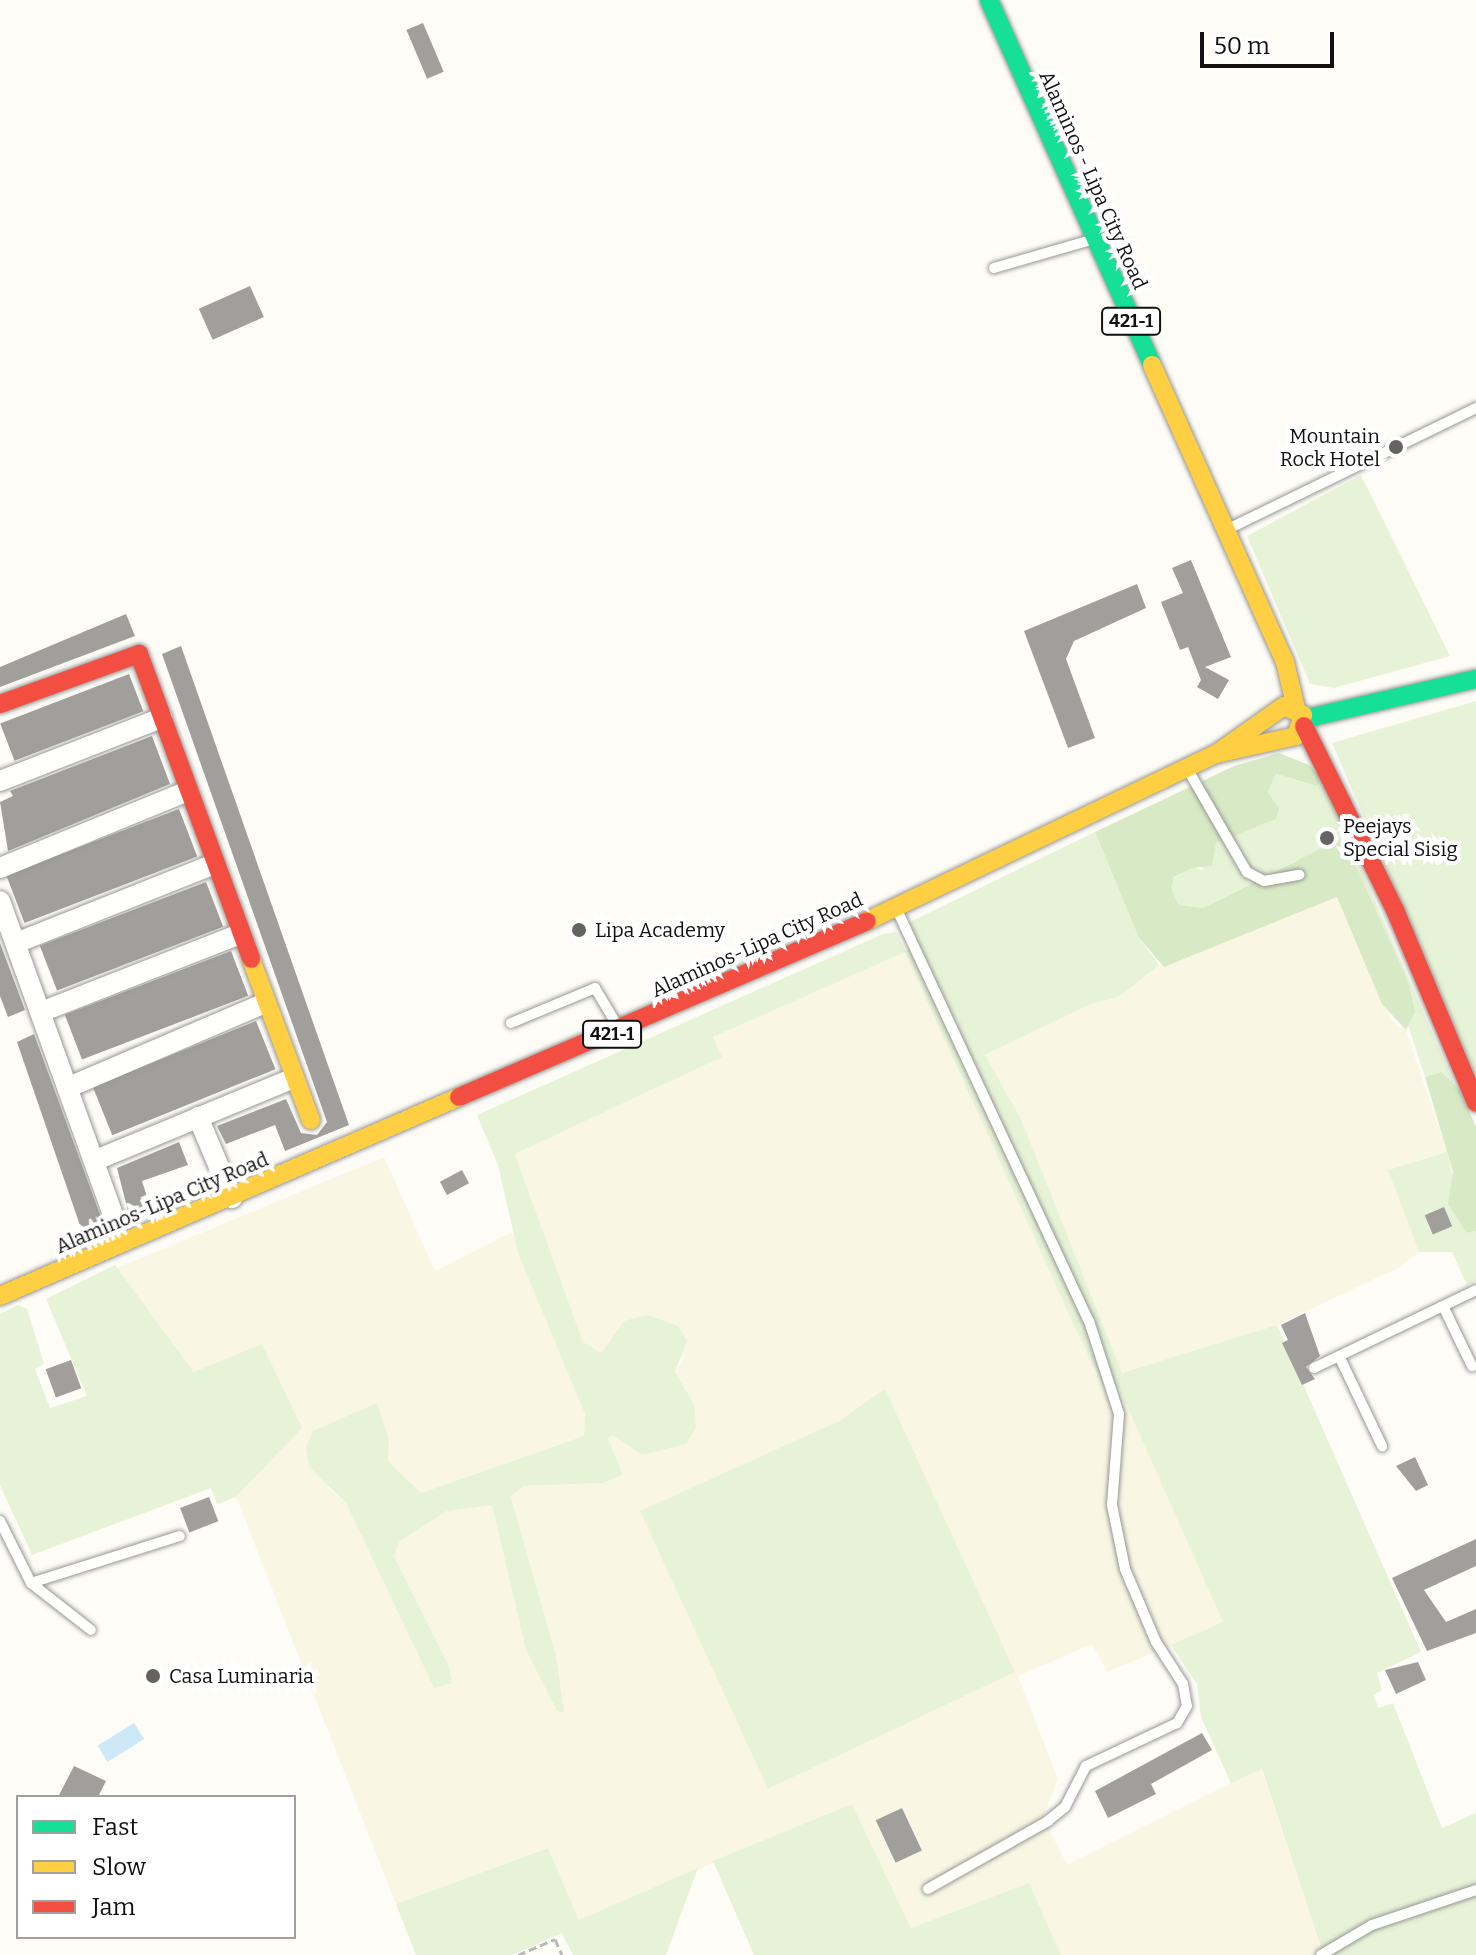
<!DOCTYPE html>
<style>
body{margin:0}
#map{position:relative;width:1476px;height:1955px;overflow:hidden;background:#fdfcf7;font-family:Bitter,serif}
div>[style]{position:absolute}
.farmland>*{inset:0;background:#f9f7e4}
.green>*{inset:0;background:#e7f3d7}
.forest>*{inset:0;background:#d8eac5}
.water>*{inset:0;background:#cde8f7;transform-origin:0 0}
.building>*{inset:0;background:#a19f9c;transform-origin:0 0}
.path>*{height:3px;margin-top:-1.5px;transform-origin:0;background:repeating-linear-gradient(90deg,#b9b9b8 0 8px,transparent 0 12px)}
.roads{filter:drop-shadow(0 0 2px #979795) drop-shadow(0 0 2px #979795)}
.lane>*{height:10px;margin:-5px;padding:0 5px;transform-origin:5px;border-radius:5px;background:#fffffe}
.street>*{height:20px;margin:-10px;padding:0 10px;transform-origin:10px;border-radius:10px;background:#fffffe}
.fast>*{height:18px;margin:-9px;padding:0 9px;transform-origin:9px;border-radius:9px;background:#16e098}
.slow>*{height:18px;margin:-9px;padding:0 9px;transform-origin:9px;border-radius:9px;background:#ffcf43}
.jam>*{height:18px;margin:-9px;padding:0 9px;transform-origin:9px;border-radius:9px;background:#f24e42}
.dots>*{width:22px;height:22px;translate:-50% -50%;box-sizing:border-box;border:4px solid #fff;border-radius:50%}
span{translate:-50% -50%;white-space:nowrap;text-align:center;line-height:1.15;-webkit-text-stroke:8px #fff;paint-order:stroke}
.shield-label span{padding:2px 6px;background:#fff;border:2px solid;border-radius:6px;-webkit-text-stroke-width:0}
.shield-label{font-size:18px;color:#111;font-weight:700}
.street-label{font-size:20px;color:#111}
.poi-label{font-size:20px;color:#111}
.right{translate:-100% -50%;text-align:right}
.left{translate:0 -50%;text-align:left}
.legend{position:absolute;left:16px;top:1795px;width:280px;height:144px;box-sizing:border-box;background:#fff;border:2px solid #a0a0a0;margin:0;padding:10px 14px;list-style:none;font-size:24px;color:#111}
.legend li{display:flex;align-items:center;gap:16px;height:40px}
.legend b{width:40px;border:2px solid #a0a0a0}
.scale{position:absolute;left:1200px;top:32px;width:134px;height:36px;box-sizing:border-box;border:4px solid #111;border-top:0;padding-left:10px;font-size:24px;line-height:28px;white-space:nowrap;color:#111;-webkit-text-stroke:6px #fff;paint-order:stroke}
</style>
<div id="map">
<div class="farmland">
<i style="clip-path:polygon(1337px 897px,1393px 1022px,1406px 1030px,1447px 1152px,1388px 1170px,1419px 1252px,1398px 1268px,1277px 1325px,1122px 1374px,1021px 1119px,985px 1055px,1090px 1004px,1119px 997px,1159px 965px)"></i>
<i style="clip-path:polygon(evenodd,905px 951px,1076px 1330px,1105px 1388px,1119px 1388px,1224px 1623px,1107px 1672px,1092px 1644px,1018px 1676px,1058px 1779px,1043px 1817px,1067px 1865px,1261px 1768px,1321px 1947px,1314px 1955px,1061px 1955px,1028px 1884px,911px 1928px,852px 1804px,579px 1920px,547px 1848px,396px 1904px,236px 1497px,302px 1428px,194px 1372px,117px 1268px,384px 1157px,435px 1271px,512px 1232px,585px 1414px,584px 1436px,421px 1493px,388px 1461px,389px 1440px,327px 1487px,346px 1503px,434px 1688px,449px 1666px,394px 1556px,400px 1541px,447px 1510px,492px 1505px,526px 1650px,557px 1711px,563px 1713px,556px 1655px,511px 1497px,523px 1486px,604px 1483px,623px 1474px,608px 1439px,612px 1435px,642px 1455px,686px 1444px,694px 1404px,675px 1372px,684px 1357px,593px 1353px,583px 1342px,515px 1154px,722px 1057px,713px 1037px,905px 951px,885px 1390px,883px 1732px,769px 1789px,641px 1511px,839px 1421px,885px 1390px)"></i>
</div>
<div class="green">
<i style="clip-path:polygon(1361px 475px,1450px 656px,1334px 688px,1310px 684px,1247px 536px)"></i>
<i style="clip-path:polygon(1476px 701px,1476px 1076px,1332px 743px)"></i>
<i style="clip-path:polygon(1276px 774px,1309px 784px,1322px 779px,1456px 1088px,1441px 1072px,1425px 1077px,1357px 868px,1297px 860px,1203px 908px,1179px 905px,1170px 888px,1174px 878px,1192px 867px,1202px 870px,1216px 843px,1279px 808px,1268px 792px)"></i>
<i style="clip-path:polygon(1095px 832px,1139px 938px,1159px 965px,1119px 997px,1090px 1004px,985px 1055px,1021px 1119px,1122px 1373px,1277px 1325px,1421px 1652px,1377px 1673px,1382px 1690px,1373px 1695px,1379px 1708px,1393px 1703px,1442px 1828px,1476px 1813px,1476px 1955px,1314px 1955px,1321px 1947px,1262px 1769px,1231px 1783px,1201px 1717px,1197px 1684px,1171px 1645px,1223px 1622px,1119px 1388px,1105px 1389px,1076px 1330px,905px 952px,713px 1037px,722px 1057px,515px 1154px,583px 1342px,601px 1353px,624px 1321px,648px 1315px,678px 1326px,687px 1341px,675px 1372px,694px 1404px,696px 1427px,686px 1444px,642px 1455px,612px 1435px,608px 1439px,623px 1474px,604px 1483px,523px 1486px,511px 1497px,556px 1655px,564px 1713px,557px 1711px,526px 1650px,492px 1505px,447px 1511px,400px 1541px,394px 1556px,449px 1666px,452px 1683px,434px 1688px,346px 1503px,309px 1467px,306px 1447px,313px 1431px,377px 1403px,389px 1440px,388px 1461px,421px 1493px,584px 1436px,585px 1414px,518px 1253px,498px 1165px,477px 1115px,883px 934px,896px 932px,906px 951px,919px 945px,910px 922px)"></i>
<i style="clip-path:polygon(1447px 1152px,1466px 1233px,1476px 1231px,1476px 1281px,1467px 1285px,1452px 1252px,1419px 1252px,1388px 1170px)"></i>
<i style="clip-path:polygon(115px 1265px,194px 1372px,262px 1344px,302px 1428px,236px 1497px,217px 1504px,211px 1488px,32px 1555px,0 1485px,0 1314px,18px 1305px,27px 1309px,44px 1364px,35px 1369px,50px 1408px,87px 1396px,46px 1299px)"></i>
<i style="clip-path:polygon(885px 1389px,1015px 1672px,768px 1789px,640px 1511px,839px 1421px)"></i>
<i style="clip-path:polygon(852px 1804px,911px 1928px,1029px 1883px,1061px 1955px,754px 1955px,713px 1861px)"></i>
<i style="clip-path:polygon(548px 1848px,579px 1920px,698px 1868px,666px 1955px,573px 1955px,562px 1933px,512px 1955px,416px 1955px,396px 1904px)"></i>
</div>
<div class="forest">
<i style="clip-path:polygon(1279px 753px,1309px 765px,1322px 779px,1317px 786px,1276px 774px,1268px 792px,1279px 808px,1276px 819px,1216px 843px,1212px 866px,1192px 868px,1174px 877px,1171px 889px,1179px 905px,1203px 908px,1338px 840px,1357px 868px,1409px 984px,1415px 1012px,1406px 1030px,1382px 1004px,1337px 897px,1164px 967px,1139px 938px,1095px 832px,1234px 766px)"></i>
<i style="clip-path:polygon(1441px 1072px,1460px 1090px,1476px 1127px,1476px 1231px,1466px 1233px,1448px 1203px,1453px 1172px,1425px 1077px)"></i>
</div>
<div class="water">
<i style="left:134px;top:1723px;width:19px;height:43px;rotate:58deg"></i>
</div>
<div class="building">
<i style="left:423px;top:23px;width:53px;height:18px;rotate:67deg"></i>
<i style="left:250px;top:286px;width:34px;height:56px;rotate:66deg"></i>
<i style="clip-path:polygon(1191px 560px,1231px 657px,1205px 667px,1229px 680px,1218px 699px,1197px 687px,1201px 680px,1188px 647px,1180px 650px,1161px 602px,1183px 593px,1172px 568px)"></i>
<i style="clip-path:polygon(1137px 584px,1146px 608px,1074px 641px,1066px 659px,1095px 738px,1068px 748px,1024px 631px)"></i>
<i style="clip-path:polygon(126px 614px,135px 636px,0 687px,0 667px)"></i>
<i style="clip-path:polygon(181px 646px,349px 1125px,285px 1151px,275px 1125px,226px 1144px,217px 1126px,286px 1099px,301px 1133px,317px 1135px,327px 1122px,162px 654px)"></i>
<i style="left:129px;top:674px;width:40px;height:138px;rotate:69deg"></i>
<i style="clip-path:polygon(152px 736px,170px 784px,8px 851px,0 802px,13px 796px,10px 791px)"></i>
<i style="left:179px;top:809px;width:51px;height:185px;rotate:69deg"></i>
<i style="left:206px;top:882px;width:48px;height:178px;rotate:69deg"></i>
<i style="clip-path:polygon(0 943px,25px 1010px,8px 1017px,0 996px)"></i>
<i style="left:231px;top:951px;width:48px;height:178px;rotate:69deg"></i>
<i style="left:256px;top:1021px;width:52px;height:176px;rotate:68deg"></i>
<i style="clip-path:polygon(34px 1034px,106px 1231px,85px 1240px,17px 1042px)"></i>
<i style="clip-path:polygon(179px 1142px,188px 1165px,142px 1181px,150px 1206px,129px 1215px,117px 1168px)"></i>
<i style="left:462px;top:1170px;width:15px;height:25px;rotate:62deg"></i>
<i style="left:1444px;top:1207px;width:21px;height:21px;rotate:67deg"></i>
<i style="clip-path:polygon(1305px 1313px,1320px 1356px,1306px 1367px,1315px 1379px,1302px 1385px,1282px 1343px,1288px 1340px,1281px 1325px)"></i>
<i style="left:71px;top:1360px;width:30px;height:27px;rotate:70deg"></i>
<i style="clip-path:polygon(1415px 1457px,1428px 1485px,1416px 1491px,1396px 1466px)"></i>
<i style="left:209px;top:1497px;width:26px;height:31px;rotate:69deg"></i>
<i style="clip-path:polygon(1476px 1539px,1476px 1566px,1424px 1590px,1446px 1622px,1476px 1609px,1476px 1633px,1427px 1651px,1392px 1578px)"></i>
<i style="clip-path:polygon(1418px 1662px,1426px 1680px,1396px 1694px,1385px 1670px)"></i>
<i style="clip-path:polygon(1202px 1733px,1212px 1750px,1151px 1784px,1156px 1794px,1108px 1818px,1095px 1791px)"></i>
<i style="clip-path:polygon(74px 1766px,106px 1781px,98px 1797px,58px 1797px)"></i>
<i style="left:902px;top:1808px;width:47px;height:29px;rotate:65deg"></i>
</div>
<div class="path">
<i style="left:518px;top:1955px;width:40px;rotate:-23.4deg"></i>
<i style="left:555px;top:1939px;width:17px;rotate:66deg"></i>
</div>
<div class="roads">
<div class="lane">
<i style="left:994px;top:268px;width:101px;rotate:-16.1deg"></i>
<i style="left:1230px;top:528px;width:274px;rotate:-26deg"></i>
<i style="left:1188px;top:770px;width:118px;rotate:60deg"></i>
<i style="left:1247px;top:872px;width:19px;rotate:28deg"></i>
<i style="left:1264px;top:881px;width:36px;rotate:-10deg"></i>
<i style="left:897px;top:910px;width:454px;rotate:65deg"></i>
<i style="left:1089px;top:1321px;width:98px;rotate:72.1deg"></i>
<i style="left:1119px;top:1414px;width:91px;rotate:94.4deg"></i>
<i style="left:1112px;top:1505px;width:65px;rotate:78.5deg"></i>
<i style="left:1125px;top:1569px;width:79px;rotate:67deg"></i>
<i style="left:1156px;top:1642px;width:50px;rotate:57.3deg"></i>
<i style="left:1183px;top:1684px;width:22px;rotate:80deg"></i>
<i style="left:1187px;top:1706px;width:20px;rotate:120deg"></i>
<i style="left:1177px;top:1723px;width:101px;rotate:154.7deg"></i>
<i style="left:1086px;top:1766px;width:46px;rotate:117.1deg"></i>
<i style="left:1065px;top:1807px;width:22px;rotate:141deg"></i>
<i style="left:1048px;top:1821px;width:138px;rotate:150.5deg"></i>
<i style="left:511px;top:1023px;width:91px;rotate:-22.6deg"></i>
<i style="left:595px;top:988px;width:43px;rotate:59.3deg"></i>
<i style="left:1443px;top:1306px;width:67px;rotate:64.2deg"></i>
<i style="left:1340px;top:1358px;width:98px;rotate:64.5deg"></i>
<i style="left:1314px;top:1368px;width:180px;rotate:-25.7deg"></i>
<i style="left:0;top:1521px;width:69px;rotate:63.4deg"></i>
<i style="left:31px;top:1583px;width:76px;rotate:38.1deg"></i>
<i style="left:31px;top:1583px;width:156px;rotate:-17.5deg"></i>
<i style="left:1321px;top:1955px;width:59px;rotate:-30.5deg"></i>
<i style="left:1372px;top:1925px;width:110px;rotate:-18.6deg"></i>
</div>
<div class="street">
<i style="left:0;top:781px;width:174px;rotate:-21.3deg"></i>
<i style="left:0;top:868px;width:203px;rotate:-22.3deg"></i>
<i style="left:0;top:901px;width:342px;rotate:70.2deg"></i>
<i style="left:16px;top:943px;width:214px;rotate:-21.7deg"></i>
<i style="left:41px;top:1012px;width:214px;rotate:-21.4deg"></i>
<i style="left:69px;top:1087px;width:213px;rotate:-23.2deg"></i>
<i style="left:198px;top:1117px;width:88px;rotate:67.2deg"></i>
<i style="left:96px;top:1160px;width:212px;rotate:-22.5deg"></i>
</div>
<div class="fast">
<i style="left:989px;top:0;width:400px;rotate:65.9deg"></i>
<i style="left:1304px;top:719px;width:177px;rotate:-13.1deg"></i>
</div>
<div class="slow">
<i style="left:1152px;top:365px;width:325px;rotate:65.9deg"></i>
<i style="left:1285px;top:662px;width:47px;rotate:76.6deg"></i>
<i style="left:867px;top:921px;width:387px;rotate:-25.6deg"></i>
<i style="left:1216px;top:754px;width:83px;rotate:-35.2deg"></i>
<i style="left:1284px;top:706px;width:21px;rotate:25deg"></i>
<i style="left:1303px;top:715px;width:22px;rotate:108deg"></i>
<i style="left:1296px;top:736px;width:82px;rotate:167.3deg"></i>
<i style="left:251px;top:959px;width:172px;rotate:69.6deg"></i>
<i style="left:0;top:1296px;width:500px;rotate:-23.44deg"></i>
</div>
<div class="jam">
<i style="left:0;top:704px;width:148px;rotate:-19.8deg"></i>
<i style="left:139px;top:654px;width:325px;rotate:69.8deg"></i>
<i style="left:1304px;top:726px;width:205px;rotate:63.7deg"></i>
<i style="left:1395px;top:910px;width:209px;rotate:67.2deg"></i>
<i style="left:459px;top:1097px;width:444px;rotate:-23.3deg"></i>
</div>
</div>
<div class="dots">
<i style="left:1396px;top:447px;background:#646362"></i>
<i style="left:1327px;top:838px;background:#646362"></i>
<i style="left:579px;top:930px;background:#646362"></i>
<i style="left:153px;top:1676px;background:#646362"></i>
</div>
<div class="shield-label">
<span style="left:1131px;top:321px">421-1</span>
<span style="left:612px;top:1034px">421-1</span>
</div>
<div class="street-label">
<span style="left:1093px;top:180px;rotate:66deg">Alaminos - Lipa City Road</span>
<span style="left:757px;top:945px;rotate:-24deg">Alaminos-Lipa City Road</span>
<span style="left:162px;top:1203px;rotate:-23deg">Alaminos-Lipa City Road</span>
</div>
<div class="poi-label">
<span class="right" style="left:1380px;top:448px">Mountain<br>Rock Hotel</span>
<span class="left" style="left:1343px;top:838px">Peejays<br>Special Sisig</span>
<span class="left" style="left:595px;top:930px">Lipa Academy</span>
<span class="left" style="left:169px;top:1676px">Casa Luminaria</span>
</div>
<ul class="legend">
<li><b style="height:10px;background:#16e098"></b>Fast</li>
<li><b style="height:10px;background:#ffcf43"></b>Slow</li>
<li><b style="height:10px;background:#f24e42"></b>Jam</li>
</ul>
<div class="scale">50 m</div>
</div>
